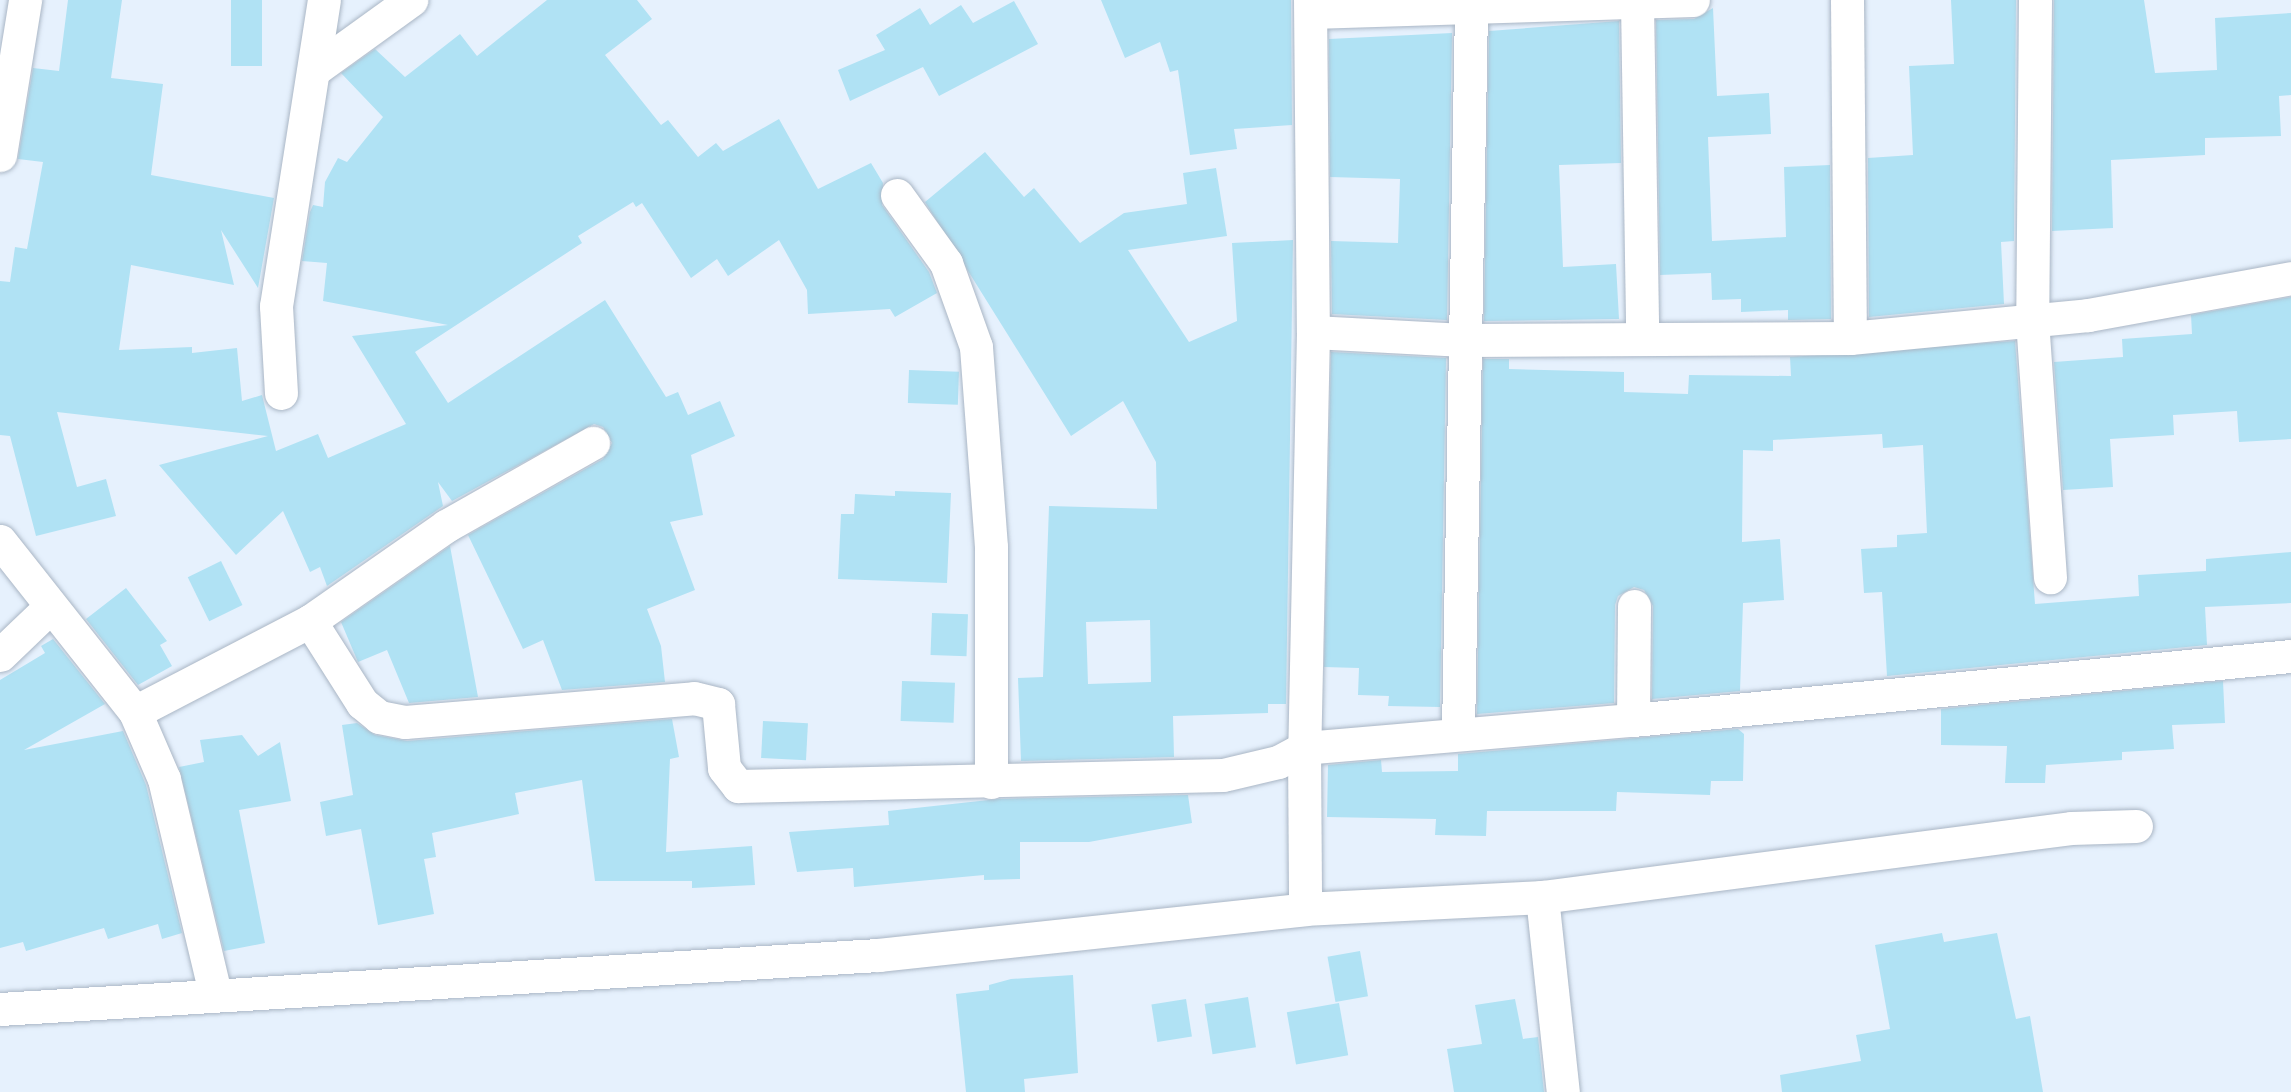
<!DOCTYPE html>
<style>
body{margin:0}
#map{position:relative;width:2291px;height:1092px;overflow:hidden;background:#e6f1fd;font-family:"Open Sans",sans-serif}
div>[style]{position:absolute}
.building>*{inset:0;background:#b0e2f4;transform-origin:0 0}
.roads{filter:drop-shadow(0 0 2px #aab6c5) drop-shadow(0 0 2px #aab6c5)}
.street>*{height:33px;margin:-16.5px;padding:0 16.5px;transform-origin:16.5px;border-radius:16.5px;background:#fff}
span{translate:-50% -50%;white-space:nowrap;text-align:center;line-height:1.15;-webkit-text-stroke:4.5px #fdfdfd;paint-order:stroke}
</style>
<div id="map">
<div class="building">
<i style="clip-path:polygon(68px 0,122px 0,111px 78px,163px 84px,151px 175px,274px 198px,258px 288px,221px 230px,234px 285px,131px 265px,119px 350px,192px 347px,192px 353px,237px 348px,242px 401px,262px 395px,276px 451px,318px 434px,328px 458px,406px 424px,352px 336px,448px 325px,323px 301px,327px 263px,302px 261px,310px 212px,313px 205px,323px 207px,325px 182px,338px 158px,347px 162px,383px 117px,341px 73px,375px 49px,405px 77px,460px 34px,477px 56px,547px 0,637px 0,652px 19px,605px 55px,661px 125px,668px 120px,698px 157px,716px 143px,723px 151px,779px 119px,818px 189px,871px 163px,883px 183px,882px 205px,929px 272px,937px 293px,895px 317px,890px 309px,808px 314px,807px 290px,779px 240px,728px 276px,717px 259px,691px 278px,642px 203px,636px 207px,633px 202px,578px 236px,582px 243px,415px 352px,448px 403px,605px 300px,666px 397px,678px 392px,688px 415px,720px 401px,735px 436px,691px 455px,703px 515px,670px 522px,695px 590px,647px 609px,661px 646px,665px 682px,562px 690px,543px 640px,523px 649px,468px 535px,603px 459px,612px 443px,603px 427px,594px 424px,452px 501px,438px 482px,443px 506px,327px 586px,320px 567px,310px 572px,283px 511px,236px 555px,159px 465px,268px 436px,57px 412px,77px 487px,106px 479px,116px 516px,36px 536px,10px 436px,0 435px,0 281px,10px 282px,15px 247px,27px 249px,43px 162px,18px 159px,33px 68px,59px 71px)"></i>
<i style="left:231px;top:0;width:31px;height:66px"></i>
<i style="clip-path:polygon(1101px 0,1291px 0,1292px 125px,1234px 129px,1237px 149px,1190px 155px,1178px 70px,1170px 72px,1160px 42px,1125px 58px)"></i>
<i style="clip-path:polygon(1951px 0,2016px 0,2014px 241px,2001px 242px,2004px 304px,1869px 317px,1868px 158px,1913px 155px,1909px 66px,1954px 64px)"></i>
<i style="clip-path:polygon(2054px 0,2144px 0,2155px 73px,2217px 70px,2215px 18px,2291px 13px,2291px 95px,2279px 96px,2281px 136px,2205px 138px,2205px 155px,2111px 160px,2113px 228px,2052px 231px)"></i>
<i style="clip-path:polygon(1014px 1px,1038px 44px,939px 96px,923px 67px,850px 101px,838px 70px,885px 50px,876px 35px,920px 8px,930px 25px,961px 5px,973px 23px)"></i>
<i style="clip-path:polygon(1713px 8px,1717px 96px,1769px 93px,1771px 134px,1708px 137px,1712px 241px,1786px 237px,1784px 167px,1830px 165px,1831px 319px,1788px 320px,1788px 310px,1741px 312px,1741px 299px,1712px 300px,1711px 273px,1660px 275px,1656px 20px,1694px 19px)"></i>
<i style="clip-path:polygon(1619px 21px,1621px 163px,1559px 165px,1563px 267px,1616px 264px,1619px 319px,1484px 321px,1489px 31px)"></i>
<i style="clip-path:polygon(1452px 33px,1447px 320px,1332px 314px,1331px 241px,1398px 243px,1400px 179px,1330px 177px,1329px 39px)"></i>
<i style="clip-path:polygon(evenodd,985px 152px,1024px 197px,1034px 188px,1080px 243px,1124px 213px,1187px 204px,1183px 173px,1216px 168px,1227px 236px,1128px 250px,1189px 342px,1237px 321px,1232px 243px,1293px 240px,1286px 704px,1268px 704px,1268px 713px,1173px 716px,1174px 757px,1021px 761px,1018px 678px,1043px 677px,1049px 506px,1157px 509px,1156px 462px,1123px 401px,1071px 436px,925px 202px,985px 152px,1150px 620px,1151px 682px,1088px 684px,1086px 622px,1150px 620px)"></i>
<i style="clip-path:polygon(2291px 297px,2291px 439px,2239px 442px,2237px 411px,2173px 415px,2174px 435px,2110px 439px,2113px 487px,2063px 490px,2054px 362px,2123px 357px,2122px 339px,2192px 334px,2191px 315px)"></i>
<i style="clip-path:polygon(2015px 341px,2035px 604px,2139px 596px,2138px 575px,2206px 571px,2206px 559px,2291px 552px,2291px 603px,2205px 607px,2207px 645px,1887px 676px,1882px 592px,1864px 593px,1861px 549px,1897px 547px,1897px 535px,1927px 533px,1923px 445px,1883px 448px,1882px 434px,1773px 440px,1773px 451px,1743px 450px,1742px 542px,1780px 539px,1784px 600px,1743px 603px,1740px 691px,1652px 699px,1653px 606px,1644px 590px,1634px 587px,1618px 596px,1615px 605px,1614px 703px,1477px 714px,1483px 359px,1509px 359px,1509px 369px,1624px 372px,1624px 392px,1688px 394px,1689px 375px,1791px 376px,1790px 357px)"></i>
<i style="clip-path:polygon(1331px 352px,1446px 358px,1440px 707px,1388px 706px,1389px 696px,1358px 695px,1359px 668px,1324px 667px)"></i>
<i style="left:909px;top:370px;width:50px;height:33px;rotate:2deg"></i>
<i style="clip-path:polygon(895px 491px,951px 493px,947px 583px,838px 579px,841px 514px,854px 514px,855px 494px,895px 496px)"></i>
<i style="clip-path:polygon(450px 546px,478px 697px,409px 703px,387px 650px,358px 662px,341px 622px)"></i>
<i style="left:221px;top:561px;width:49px;height:37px;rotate:64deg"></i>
<i style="clip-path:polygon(126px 588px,167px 641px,160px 645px,172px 666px,138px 685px,86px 619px)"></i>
<i style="left:932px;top:613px;width:36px;height:42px;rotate:2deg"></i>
<i style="clip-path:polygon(53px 639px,105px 704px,24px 750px,123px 731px,146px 785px,182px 933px,162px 939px,158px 924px,108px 939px,104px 928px,26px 951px,23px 942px,0 948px,0 680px,45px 653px,41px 646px)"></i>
<i style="left:902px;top:681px;width:53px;height:40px;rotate:2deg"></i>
<i style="clip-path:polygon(2223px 681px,2225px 723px,2172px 725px,2174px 749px,2122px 752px,2122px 760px,2046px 765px,2045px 783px,2005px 783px,2007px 746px,1941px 745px,1941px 709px)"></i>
<i style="clip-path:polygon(672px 719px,679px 757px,670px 759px,666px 852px,752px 846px,755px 885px,692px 888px,692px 881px,595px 881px,582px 780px,515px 793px,519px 814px,432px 833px,436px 857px,424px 859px,434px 914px,378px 925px,361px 829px,326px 836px,320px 802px,353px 795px,342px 725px,357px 723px,375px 735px,407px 741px)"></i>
<i style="left:763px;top:721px;width:45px;height:37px;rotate:3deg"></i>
<i style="clip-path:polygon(1738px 729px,1744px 734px,1743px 781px,1711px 781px,1710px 795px,1617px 792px,1616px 811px,1487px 811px,1486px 836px,1435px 835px,1436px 819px,1327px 817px,1328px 765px,1381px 760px,1382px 772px,1458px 771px,1458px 754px)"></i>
<i style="clip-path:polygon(242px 735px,258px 756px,280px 742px,291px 801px,239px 810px,265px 943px,224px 951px,179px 767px,204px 762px,200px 740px)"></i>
<i style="clip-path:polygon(1188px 795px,1192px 823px,1089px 842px,1020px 842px,1020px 879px,984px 880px,984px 875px,854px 887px,853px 868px,797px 872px,789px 832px,889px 825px,888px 811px,998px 799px)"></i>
<i style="clip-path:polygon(1942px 933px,1944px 942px,1997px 933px,2016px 1019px,2030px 1016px,2043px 1092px,1782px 1092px,1780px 1075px,1861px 1061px,1856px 1035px,1890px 1029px,1875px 945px)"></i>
<i style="left:1360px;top:951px;width:46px;height:33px;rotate:80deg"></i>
<i style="clip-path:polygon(1073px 975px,1078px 1073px,1024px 1079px,1025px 1092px,966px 1092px,956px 994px,989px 990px,989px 985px,1011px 979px)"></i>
<i style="left:1248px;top:997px;width:51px;height:44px;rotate:81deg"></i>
<i style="left:1186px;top:999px;width:38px;height:35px;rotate:81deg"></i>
<i style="clip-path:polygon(1515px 999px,1523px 1039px,1538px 1037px,1544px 1092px,1454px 1092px,1447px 1049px,1482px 1044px,1475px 1005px)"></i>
<i style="left:1339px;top:1003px;width:53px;height:53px;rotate:80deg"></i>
</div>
<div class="roads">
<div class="street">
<i style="left:1310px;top:0;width:332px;rotate:89.5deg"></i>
<i style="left:1313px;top:332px;width:416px;rotate:91.2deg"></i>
<i style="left:1304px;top:748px;width:330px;rotate:-4.9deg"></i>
<i style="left:1633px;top:720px;width:114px;rotate:-89.5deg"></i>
<i style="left:1847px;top:0;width:338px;rotate:89.5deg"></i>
<i style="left:2035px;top:0;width:320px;rotate:90.5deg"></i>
<i style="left:2032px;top:320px;width:258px;rotate:86deg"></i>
<i style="left:1637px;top:2px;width:334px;rotate:89.1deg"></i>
<i style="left:1312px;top:12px;width:381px;rotate:-1.8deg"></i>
<i style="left:314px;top:70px;width:120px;rotate:-35.8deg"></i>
<i style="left:0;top:155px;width:157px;rotate:-80.8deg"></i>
<i style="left:897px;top:195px;width:84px;rotate:54.2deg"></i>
<i style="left:946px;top:263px;width:89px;rotate:70.3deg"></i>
<i style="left:976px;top:347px;width:201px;rotate:85.7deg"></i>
<i style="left:991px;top:547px;width:235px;rotate:90deg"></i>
<i style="left:1313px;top:332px;width:151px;rotate:3deg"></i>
<i style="left:1464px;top:340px;width:386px;rotate:-0.3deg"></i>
<i style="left:1850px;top:338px;width:239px;rotate:-5.5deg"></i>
<i style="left:2088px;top:315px;width:206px;rotate:-10.3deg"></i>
<i style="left:281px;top:393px;width:87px;rotate:-93.3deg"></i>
<i style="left:276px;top:306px;width:310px;rotate:-81.1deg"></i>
<i style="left:0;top:541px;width:218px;rotate:51.7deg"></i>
<i style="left:135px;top:712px;width:73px;rotate:66.6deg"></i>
<i style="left:164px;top:779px;width:220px;rotate:76.6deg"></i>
<i style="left:310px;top:621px;width:97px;rotate:57.6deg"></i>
<i style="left:362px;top:703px;width:22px;rotate:39deg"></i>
<i style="left:379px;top:717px;width:26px;rotate:11deg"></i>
<i style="left:405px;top:722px;width:290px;rotate:-4.7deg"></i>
<i style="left:694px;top:698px;width:25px;rotate:14deg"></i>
<i style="left:718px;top:704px;width:64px;rotate:84.6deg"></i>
<i style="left:724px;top:768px;width:23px;rotate:52deg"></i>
<i style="left:738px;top:786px;width:485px;rotate:-1.3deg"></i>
<i style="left:1223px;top:775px;width:57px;rotate:-13.3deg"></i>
<i style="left:1278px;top:762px;width:30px;rotate:-28deg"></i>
<i style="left:1304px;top:748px;width:161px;rotate:89.6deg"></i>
<i style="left:0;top:655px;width:66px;rotate:-43.8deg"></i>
<i style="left:135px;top:712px;width:197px;rotate:-27.5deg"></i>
<i style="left:310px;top:621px;width:166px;rotate:-34.9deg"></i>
<i style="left:446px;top:526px;width:169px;rotate:-29.5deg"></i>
<i style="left:1633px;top:720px;width:661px;rotate:-5.56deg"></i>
<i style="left:1458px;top:732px;width:723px;rotate:-88.97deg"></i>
<i style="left:1542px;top:897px;width:196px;rotate:83.9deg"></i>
<i style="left:0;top:1009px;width:880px;rotate:-3.52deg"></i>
<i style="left:878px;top:955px;width:429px;rotate:-6.1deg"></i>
<i style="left:1305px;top:909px;width:237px;rotate:-2.9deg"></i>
<i style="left:1542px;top:897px;width:533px;rotate:-7.43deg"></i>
<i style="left:2071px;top:828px;width:65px;rotate:-1.8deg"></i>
</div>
</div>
</div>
